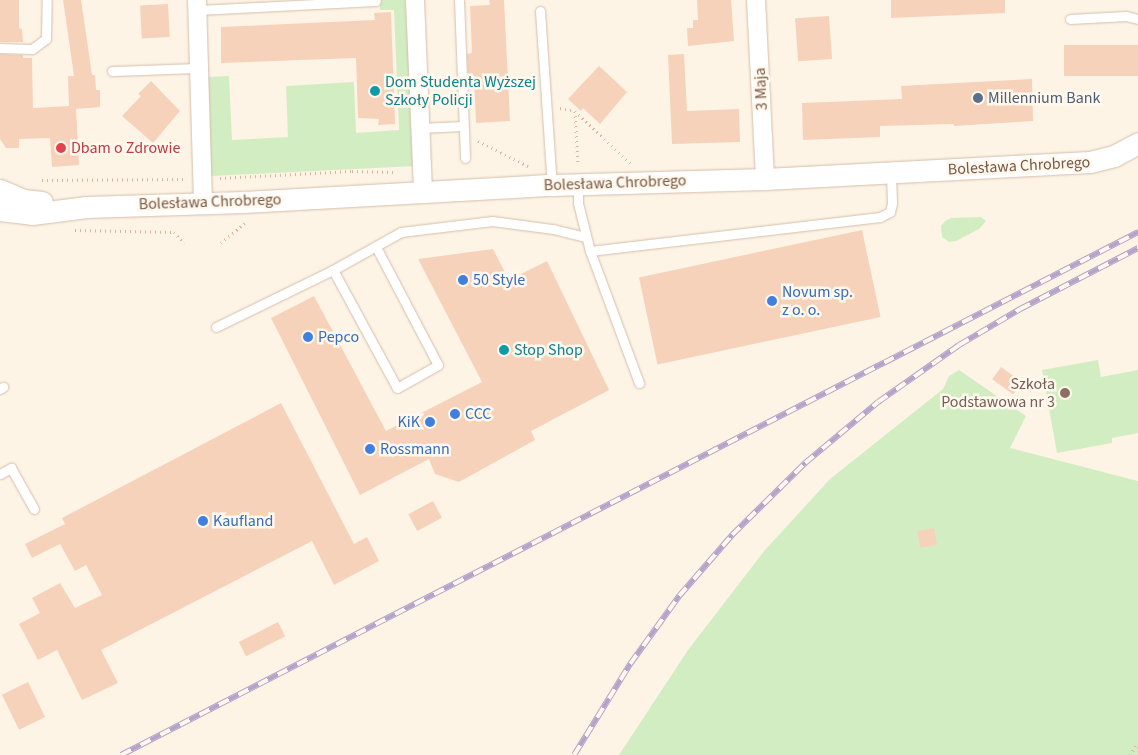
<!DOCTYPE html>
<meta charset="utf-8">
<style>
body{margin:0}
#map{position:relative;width:1138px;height:755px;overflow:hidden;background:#fef4e5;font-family:"Source Sans 3",sans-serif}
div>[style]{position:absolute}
.green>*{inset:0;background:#d3edc2}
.building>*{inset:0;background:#f6d2ba;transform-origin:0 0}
.path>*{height:3px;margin-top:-1.5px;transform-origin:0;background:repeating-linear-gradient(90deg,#dbb59d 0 1px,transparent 0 5px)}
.roads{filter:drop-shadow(0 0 1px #d3beac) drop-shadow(0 0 1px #d3beac)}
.service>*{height:9px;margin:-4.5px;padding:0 4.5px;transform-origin:4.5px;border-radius:4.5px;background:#fff}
.minor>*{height:18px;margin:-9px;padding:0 9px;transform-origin:9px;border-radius:9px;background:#fff}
.tertiary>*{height:21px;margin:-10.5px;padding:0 10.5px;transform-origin:10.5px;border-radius:10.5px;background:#fff}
.rail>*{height:5.5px;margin-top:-2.75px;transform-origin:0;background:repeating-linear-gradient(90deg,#fff8ed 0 11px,#b7a2c9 0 22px);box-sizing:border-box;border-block:1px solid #b7a2c9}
.dots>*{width:14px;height:14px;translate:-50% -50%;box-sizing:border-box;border:2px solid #fff8ed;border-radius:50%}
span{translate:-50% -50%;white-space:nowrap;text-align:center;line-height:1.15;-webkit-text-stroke:5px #fff8ed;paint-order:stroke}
.culture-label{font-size:16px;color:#0d838f}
.left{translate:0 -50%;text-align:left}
.street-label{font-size:16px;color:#795947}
.service-label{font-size:16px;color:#4e5e75}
.health-label{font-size:16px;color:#be3a42}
.shop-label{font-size:16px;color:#366cbe}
.right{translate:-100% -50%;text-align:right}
.education-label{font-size:16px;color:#785e54}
</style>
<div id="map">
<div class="green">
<i style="clip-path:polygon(380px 0,405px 0,416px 166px,211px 176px,207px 77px,229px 76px,232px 140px,288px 137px,286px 86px,354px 82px,356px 133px,399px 130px,394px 10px,380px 10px)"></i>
<i style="clip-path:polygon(981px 217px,986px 221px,979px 229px,956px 241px,949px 242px,942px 237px,941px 226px,945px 221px,951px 218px)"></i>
<i style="clip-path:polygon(1098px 360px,1101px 377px,1138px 370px,1138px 433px,1112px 438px,1112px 443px,1057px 453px,1042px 370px)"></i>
<i style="clip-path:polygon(959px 370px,1026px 416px,1010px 448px,1138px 481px,1138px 755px,619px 755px,688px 650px,765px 550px,830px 479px,943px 389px,949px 376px)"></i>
</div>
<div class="building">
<i style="clip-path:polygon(0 0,19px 0,19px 28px,22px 29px,23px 42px,0 42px)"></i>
<i style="clip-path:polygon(63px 0,81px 0,92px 75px,95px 75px,96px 90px,100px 90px,100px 107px,76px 109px,79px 165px,52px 167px,50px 138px,19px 139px,19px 148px,6px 148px,0 139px,0 54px,23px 55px,23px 58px,32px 58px,33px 108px,69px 106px,68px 76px,74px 76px)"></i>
<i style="clip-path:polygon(489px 0,504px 0,510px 121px,476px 123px,474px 76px,468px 76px,467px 54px,472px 53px,470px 6px,490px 5px)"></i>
<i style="clip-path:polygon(697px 0,731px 0,734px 41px,688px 46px,687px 28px,693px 28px,693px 20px,698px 20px)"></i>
<i style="clip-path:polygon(891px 0,1005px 0,1005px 13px,891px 18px)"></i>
<i style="left:168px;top:4px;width:33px;height:28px;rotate:87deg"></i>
<i style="clip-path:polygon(391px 12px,395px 124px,378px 125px,379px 119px,358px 118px,356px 58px,221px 63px,221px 27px,375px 20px,374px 13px)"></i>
<i style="left:829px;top:16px;width:43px;height:34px;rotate:86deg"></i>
<i style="left:1138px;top:45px;width:31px;height:74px;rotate:90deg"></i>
<i style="clip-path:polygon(684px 54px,687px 111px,739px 109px,740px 142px,672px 144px,668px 55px)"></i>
<i style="clip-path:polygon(599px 66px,627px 92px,600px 124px,583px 108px,581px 111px,568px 99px)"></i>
<i style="clip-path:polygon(1032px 79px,1033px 121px,954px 126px,954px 124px,880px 126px,880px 137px,803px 140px,802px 103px,902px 99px,901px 86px)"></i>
<i style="clip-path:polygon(151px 81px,180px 111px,153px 143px,122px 116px,141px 96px,138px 94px)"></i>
<i style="left:862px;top:230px;width:89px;height:228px;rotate:78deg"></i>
<i style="clip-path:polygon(493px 249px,509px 280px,547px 261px,609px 390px,531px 431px,535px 440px,459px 482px,435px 474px,429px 459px,360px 495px,271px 318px,314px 296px,386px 431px,482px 382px,418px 259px)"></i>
<i style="left:1001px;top:367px;width:26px;height:15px;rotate:36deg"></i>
<i style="clip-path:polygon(281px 403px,354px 544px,367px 537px,379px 561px,334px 585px,312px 541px,101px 650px,118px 683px,82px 700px,57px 650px,38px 660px,19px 624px,40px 613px,32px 598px,60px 583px,75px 608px,102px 595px,86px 565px,75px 571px,60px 544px,32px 558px,25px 544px,65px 524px,62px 518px)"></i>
<i style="left:433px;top:501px;width:19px;height:28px;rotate:62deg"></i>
<i style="left:934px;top:528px;width:17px;height:17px;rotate:80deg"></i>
<i style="left:278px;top:622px;width:16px;height:44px;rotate:63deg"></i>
<i style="left:28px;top:682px;width:39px;height:29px;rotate:64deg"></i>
</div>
<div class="path">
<i style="left:560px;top:108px;width:15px;rotate:11deg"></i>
<i style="left:575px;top:111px;width:76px;rotate:43.4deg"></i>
<i style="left:575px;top:111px;width:54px;rotate:86.8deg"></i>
<i style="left:478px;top:141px;width:56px;rotate:26.6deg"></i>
<i style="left:220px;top:178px;width:132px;rotate:-3deg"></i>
<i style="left:352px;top:171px;width:41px;rotate:1.4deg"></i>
<i style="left:42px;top:180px;width:144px;rotate:-0.4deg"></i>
<i style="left:75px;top:230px;width:99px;rotate:1.2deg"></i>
<i style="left:174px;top:232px;width:15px;rotate:48deg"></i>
<i style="left:221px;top:243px;width:31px;rotate:-40deg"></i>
<i style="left:1130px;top:755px;width:15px;rotate:-58deg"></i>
</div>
<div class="roads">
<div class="service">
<i style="left:459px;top:0;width:158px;rotate:87.8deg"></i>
<i style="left:197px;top:10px;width:179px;rotate:-2.9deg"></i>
<i style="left:540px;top:11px;width:174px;rotate:86.1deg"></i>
<i style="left:1070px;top:19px;width:56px;rotate:-3.1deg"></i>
<i style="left:1126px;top:16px;width:12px;rotate:14deg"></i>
<i style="left:0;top:48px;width:32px;rotate:2deg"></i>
<i style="left:32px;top:49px;width:17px;rotate:-36deg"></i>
<i style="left:46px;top:39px;width:39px;rotate:-89deg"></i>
<i style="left:112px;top:71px;width:87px;rotate:-2deg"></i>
<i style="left:420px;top:128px;width:43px;rotate:-2.7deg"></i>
<i style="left:578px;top:184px;width:19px;rotate:90deg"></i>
<i style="left:578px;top:203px;width:49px;rotate:76deg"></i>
<i style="left:590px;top:251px;width:141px;rotate:69.6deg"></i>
<i style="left:590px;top:251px;width:292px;rotate:-6.7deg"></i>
<i style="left:880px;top:217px;width:11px;rotate:-27deg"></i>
<i style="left:890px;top:212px;width:9px;rotate:-77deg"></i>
<i style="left:892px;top:203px;width:31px;rotate:-92deg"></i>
<i style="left:333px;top:270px;width:134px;rotate:61.5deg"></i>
<i style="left:397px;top:388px;width:47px;rotate:-29.3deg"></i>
<i style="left:438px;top:365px;width:133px;rotate:-117.7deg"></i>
<i style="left:216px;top:327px;width:130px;rotate:-26deg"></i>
<i style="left:333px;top:270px;width:78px;rotate:-29.2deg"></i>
<i style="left:401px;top:232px;width:92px;rotate:-6.9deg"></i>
<i style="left:492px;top:221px;width:62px;rotate:7.5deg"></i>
<i style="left:553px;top:229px;width:34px;rotate:14deg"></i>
<i style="left:0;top:389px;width:4px;rotate:-34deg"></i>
<i style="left:0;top:474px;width:13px;rotate:-29deg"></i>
<i style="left:11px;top:468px;width:47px;rotate:60.7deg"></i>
</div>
<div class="minor">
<i style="left:197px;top:0;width:203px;rotate:88.3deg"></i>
<i style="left:415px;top:0;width:192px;rotate:87.6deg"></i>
<i style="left:756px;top:0;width:179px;rotate:87.1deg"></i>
</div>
<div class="tertiary">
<i style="left:0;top:190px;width:26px;rotate:23deg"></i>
<i style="left:24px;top:200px;width:18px;rotate:6deg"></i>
<i style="left:0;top:210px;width:32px;rotate:7deg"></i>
<i style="left:32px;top:214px;width:55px;rotate:-7.3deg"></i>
<i style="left:87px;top:207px;width:157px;rotate:-1.8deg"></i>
<i style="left:244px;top:202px;width:308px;rotate:-3.2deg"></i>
<i style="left:552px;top:185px;width:213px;rotate:-1.6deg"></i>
<i style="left:765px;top:179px;width:325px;rotate:-3deg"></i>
<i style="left:1090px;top:162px;width:25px;rotate:-14deg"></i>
<i style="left:1114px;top:156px;width:27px;rotate:-28deg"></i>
</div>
</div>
<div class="rail">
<i style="left:121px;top:755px;width:1144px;rotate:-27.21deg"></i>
<i style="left:574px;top:755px;width:107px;rotate:-58.4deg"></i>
<i style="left:630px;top:664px;width:84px;rotate:-54.2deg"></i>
<i style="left:679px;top:596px;width:81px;rotate:-49deg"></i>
<i style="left:732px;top:535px;width:103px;rotate:-44.6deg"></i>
<i style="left:805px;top:463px;width:95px;rotate:-39.9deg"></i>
<i style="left:878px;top:402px;width:99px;rotate:-35.1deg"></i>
<i style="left:959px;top:345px;width:71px;rotate:-30.5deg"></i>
<i style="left:1020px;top:309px;width:133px;rotate:-27.3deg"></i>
</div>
<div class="dots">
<i style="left:375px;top:91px;background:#0f9aa8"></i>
<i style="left:978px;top:98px;background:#5c6f8a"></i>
<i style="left:61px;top:148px;background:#e0444e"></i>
<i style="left:463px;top:280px;background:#3f7fe0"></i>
<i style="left:772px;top:301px;background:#3f7fe0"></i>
<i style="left:308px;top:337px;background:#3f7fe0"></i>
<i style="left:504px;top:350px;background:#0f9aa8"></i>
<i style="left:1065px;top:393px;background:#8d6e63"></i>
<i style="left:455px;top:414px;background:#3f7fe0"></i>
<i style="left:430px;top:422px;background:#3f7fe0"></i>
<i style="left:370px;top:449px;background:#3f7fe0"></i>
<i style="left:203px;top:521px;background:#3f7fe0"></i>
</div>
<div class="culture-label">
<span class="left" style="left:385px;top:91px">Dom Studenta Wyższej<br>Szkoły Policji</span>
<span class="left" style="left:514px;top:350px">Stop Shop</span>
</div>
<div class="street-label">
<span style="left:761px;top:89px;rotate:-93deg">3 Maja</span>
<span style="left:1019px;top:166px;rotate:-3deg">Bolesława Chrobrego</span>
<span style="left:615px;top:183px;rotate:-2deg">Bolesława Chrobrego</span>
<span style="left:210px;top:202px;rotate:-2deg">Bolesława Chrobrego</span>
</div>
<div class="service-label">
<span class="left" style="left:988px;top:98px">Millennium Bank</span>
</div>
<div class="health-label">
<span class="left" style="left:71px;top:148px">Dbam o Zdrowie</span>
</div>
<div class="shop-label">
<span class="left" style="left:473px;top:280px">50 Style</span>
<span class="left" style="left:782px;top:301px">Novum sp.<br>z o. o.</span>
<span class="left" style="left:318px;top:337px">Pepco</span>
<span class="left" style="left:465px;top:414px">CCC</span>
<span class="right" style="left:420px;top:422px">KiK</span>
<span class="left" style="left:380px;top:449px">Rossmann</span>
<span class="left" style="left:213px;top:521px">Kaufland</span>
</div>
<div class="education-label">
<span class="right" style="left:1055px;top:393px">Szkoła<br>Podstawowa nr 3</span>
</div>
</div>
